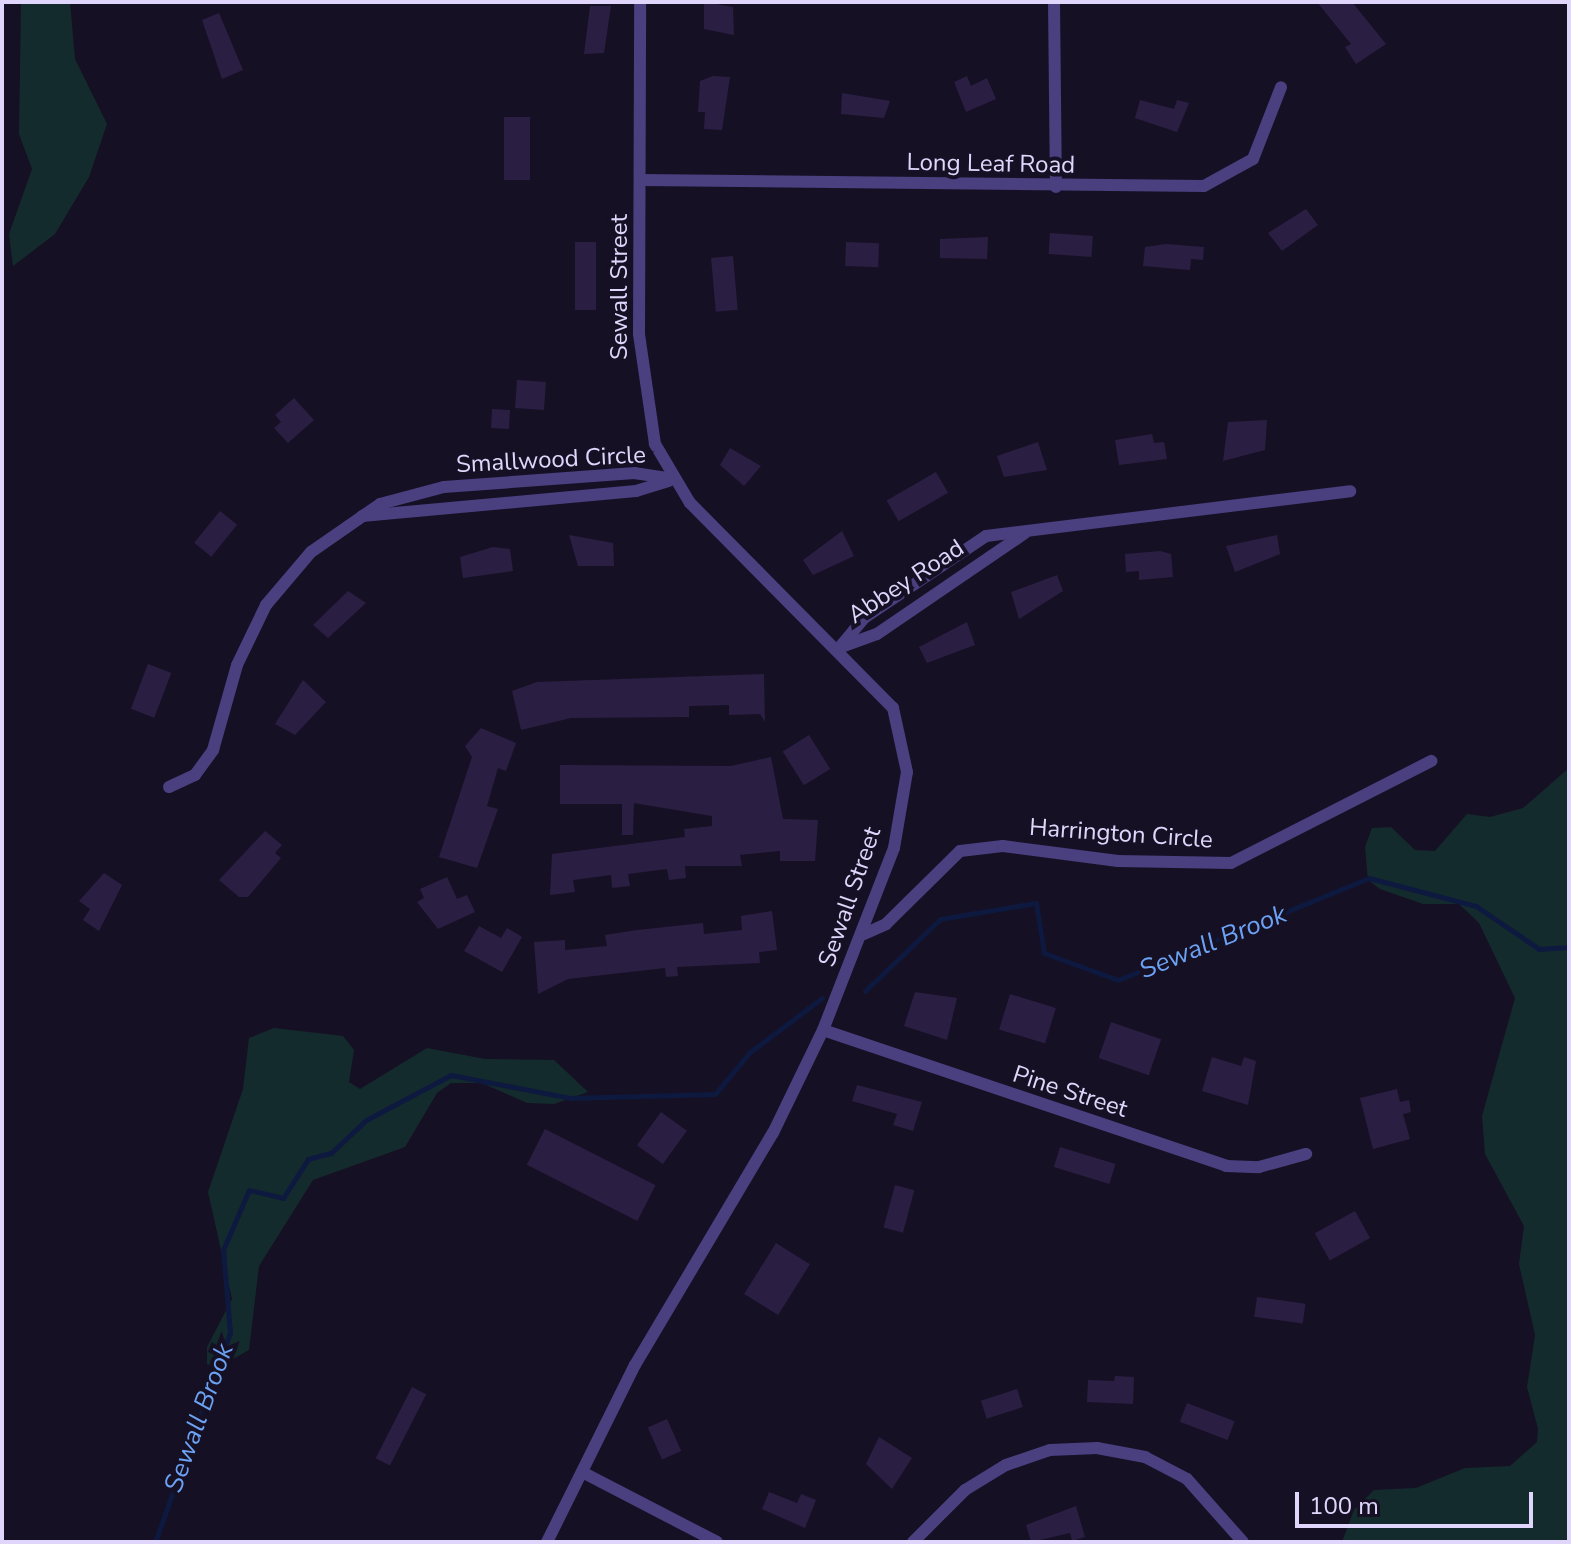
<!DOCTYPE html>
<style>
body{margin:0}
#map{position:relative;width:1571px;height:1544px;overflow:hidden;background:#161024;font-family:"Nunito Sans",sans-serif}
div>[style]{position:absolute}
.green>*{inset:0;background:#142b2d}
.stream>*{height:5px;margin:-2.5px;padding:0 2.5px;transform-origin:2.5px;border-radius:2.5px;background:#0e193f}
.building>*{inset:0;background:#2b1e43;transform-origin:0 0}
.street>*{height:12px;margin:-6px;padding:0 6px;transform-origin:6px;border-radius:6px;background:#4a3f7f}
span{translate:-50% -50%;white-space:nowrap;text-align:center;line-height:1.15;-webkit-text-stroke:8px #161024;paint-order:stroke}
.street-label{font-size:24px;color:#e0d6fc}
.water-label{font-size:26px;color:#6ca2f4;font-style:italic}
.frame{position:absolute;inset:0;border:4px solid #e0d6fc;pointer-events:none}
.scale{position:absolute;left:1295px;top:1492px;width:238px;height:36px;box-sizing:border-box;border:4px solid #e0d6fc;border-top:0;padding-left:10px;font-size:24px;line-height:28px;white-space:nowrap;color:#e0d6fc;-webkit-text-stroke:6px #161024;paint-order:stroke}
</style>
<div id="map">
<div class="green">
<i style="clip-path:polygon(21px 2px,70px 2px,75px 59px,107px 124px,89px 177px,55px 234px,13px 266px,9px 234px,32px 169px,19px 134px)"></i>
<i style="clip-path:polygon(1569px 768px,1569px 1542px,1342px 1542px,1354px 1510px,1374px 1490px,1416px 1488px,1465px 1468px,1510px 1466px,1537px 1442px,1538px 1429px,1527px 1387px,1535px 1335px,1519px 1264px,1524px 1226px,1485px 1154px,1482px 1116px,1515px 998px,1479px 923px,1459px 904px,1423px 904px,1380px 889px,1368px 880px,1365px 847px,1372px 828px,1391px 827px,1415px 850px,1435px 851px,1467px 814px,1490px 817px,1523px 808px)"></i>
<i style="clip-path:polygon(274px 1028px,343px 1036px,354px 1050px,349px 1082px,360px 1089px,427px 1048px,485px 1059px,554px 1060px,588px 1092px,554px 1104px,527px 1103px,482px 1083px,451px 1083px,437px 1093px,405px 1147px,313px 1180px,259px 1266px,249px 1350px,219px 1367px,207px 1364px,207px 1347px,232px 1299px,208px 1192px,243px 1089px,249px 1038px)"></i>
</div>
<div class="stream">
<i style="left:865px;top:991px;width:104px;rotate:-43.8deg"></i>
<i style="left:940px;top:919px;width:97px;rotate:-9.5deg"></i>
<i style="left:1036px;top:903px;width:51px;rotate:80.9deg"></i>
<i style="left:1044px;top:953px;width:79px;rotate:20deg"></i>
<i style="left:1118px;top:980px;width:271px;rotate:-22.1deg"></i>
<i style="left:1369px;top:878px;width:111px;rotate:14.7deg"></i>
<i style="left:1476px;top:906px;width:76px;rotate:34.3deg"></i>
<i style="left:1539px;top:949px;width:30px;rotate:-4deg"></i>
<i style="left:155px;top:1542px;width:222px;rotate:-70.3deg"></i>
<i style="left:230px;top:1333px;width:83px;rotate:-94.8deg"></i>
<i style="left:223px;top:1250px;width:65px;rotate:-66.6deg"></i>
<i style="left:249px;top:1190px;width:35px;rotate:13deg"></i>
<i style="left:283px;top:1198px;width:46px;rotate:-57.3deg"></i>
<i style="left:308px;top:1159px;width:24px;rotate:-15deg"></i>
<i style="left:331px;top:1153px;width:48px;rotate:-43.3deg"></i>
<i style="left:366px;top:1120px;width:96px;rotate:-27.9deg"></i>
<i style="left:451px;top:1075px;width:121px;rotate:10.9deg"></i>
<i style="left:570px;top:1098px;width:145px;rotate:-1.6deg"></i>
<i style="left:715px;top:1094px;width:55px;rotate:-50.2deg"></i>
<i style="left:750px;top:1052px;width:90px;rotate:-36.9deg"></i>
</div>
<div class="building">
<i style="clip-path:polygon(704px 2px,733px 7px,734px 35px,704px 29px)"></i>
<i style="clip-path:polygon(1317px 2px,1352px 2px,1386px 44px,1356px 64px,1345px 47px,1351px 44px)"></i>
<i style="clip-path:polygon(590px 6px,611px 6px,604px 53px,584px 54px)"></i>
<i style="clip-path:polygon(219px 13px,243px 70px,222px 79px,202px 20px)"></i>
<i style="clip-path:polygon(713px 76px,730px 77px,722px 130px,704px 129px,705px 112px,698px 112px,700px 81px)"></i>
<i style="clip-path:polygon(967px 76px,971px 86px,987px 78px,996px 99px,966px 112px,954px 82px)"></i>
<i style="clip-path:polygon(842px 93px,890px 101px,884px 118px,841px 114px)"></i>
<i style="clip-path:polygon(1140px 100px,1174px 109px,1177px 100px,1189px 103px,1177px 132px,1135px 118px)"></i>
<i style="left:504px;top:117px;width:26px;height:63px"></i>
<i style="clip-path:polygon(1306px 209px,1318px 225px,1282px 251px,1268px 233px)"></i>
<i style="left:1050px;top:233px;width:43px;height:21px;rotate:4deg"></i>
<i style="clip-path:polygon(988px 237px,987px 259px,940px 258px,940px 239px)"></i>
<i style="left:575px;top:242px;width:21px;height:68px"></i>
<i style="left:846px;top:242px;width:33px;height:24px;rotate:2deg"></i>
<i style="clip-path:polygon(1166px 244px,1204px 247px,1203px 260px,1191px 259px,1190px 270px,1143px 266px,1145px 247px)"></i>
<i style="left:733px;top:256px;width:54px;height:22px;rotate:85deg"></i>
<i style="left:517px;top:380px;width:29px;height:28px;rotate:4deg"></i>
<i style="clip-path:polygon(294px 398px,314px 420px,288px 443px,274px 428px,281px 422px,275px 415px)"></i>
<i style="left:492px;top:409px;width:18px;height:19px;rotate:3deg"></i>
<i style="clip-path:polygon(1267px 420px,1265px 450px,1223px 461px,1228px 422px)"></i>
<i style="clip-path:polygon(1152px 434px,1154px 443px,1164px 442px,1167px 459px,1119px 465px,1115px 440px)"></i>
<i style="clip-path:polygon(1038px 442px,1047px 470px,1004px 477px,997px 456px)"></i>
<i style="clip-path:polygon(730px 448px,761px 466px,744px 486px,720px 465px)"></i>
<i style="left:936px;top:472px;width:24px;height:57px;rotate:60deg"></i>
<i style="left:220px;top:511px;width:22px;height:41px;rotate:39deg"></i>
<i style="clip-path:polygon(842px 531px,854px 556px,813px 575px,803px 560px)"></i>
<i style="clip-path:polygon(569px 535px,613px 543px,614px 566px,578px 566px)"></i>
<i style="clip-path:polygon(1277px 535px,1280px 554px,1235px 572px,1226px 546px)"></i>
<i style="clip-path:polygon(493px 547px,510px 549px,513px 571px,463px 578px,460px 557px)"></i>
<i style="clip-path:polygon(1160px 551px,1171px 554px,1173px 577px,1139px 580px,1139px 571px,1126px 572px,1125px 554px)"></i>
<i style="clip-path:polygon(1057px 575px,1063px 591px,1019px 619px,1011px 592px)"></i>
<i style="clip-path:polygon(348px 591px,366px 603px,328px 638px,313px 625px)"></i>
<i style="clip-path:polygon(967px 622px,975px 645px,927px 663px,919px 647px)"></i>
<i style="left:148px;top:664px;width:25px;height:48px;rotate:21deg"></i>
<i style="clip-path:polygon(764px 674px,765px 722px,760px 714px,729px 715px,729px 705px,689px 706px,689px 717px,571px 718px,521px 730px,512px 691px,537px 682px)"></i>
<i style="clip-path:polygon(303px 680px,326px 702px,295px 735px,275px 724px)"></i>
<i style="clip-path:polygon(481px 728px,516px 743px,506px 771px,498px 768px,487px 806px,498px 809px,477px 868px,439px 857px,472px 757px,465px 746px)"></i>
<i style="left:809px;top:735px;width:40px;height:31px;rotate:58deg"></i>
<i style="clip-path:polygon(771px 757px,783px 819px,818px 820px,815px 861px,780px 861px,780px 851px,740px 855px,742px 866px,685px 866px,686px 878px,669px 880px,667px 869px,628px 874px,630px 886px,612px 888px,611px 875px,573px 880px,575px 892px,550px 895px,552px 854px,685px 837px,684px 829px,712px 826px,712px 816px,634px 803px,633px 835px,622px 835px,622px 804px,560px 804px,560px 765px,731px 766px)"></i>
<i style="clip-path:polygon(265px 831px,282px 845px,275px 853px,281px 858px,248px 897px,239px 897px,219px 880px)"></i>
<i style="clip-path:polygon(104px 873px,122px 885px,99px 931px,83px 920px,90px 909px,79px 901px)"></i>
<i style="clip-path:polygon(447px 877px,457px 899px,467px 895px,475px 912px,438px 929px,417px 902px,424px 898px,420px 889px)"></i>
<i style="clip-path:polygon(772px 911px,777px 950px,759px 952px,760px 963px,677px 967px,678px 976px,666px 977px,665px 968px,568px 979px,538px 994px,534px 942px,565px 940px,565px 950px,607px 946px,605px 935px,637px 930px,703px 923px,704px 934px,742px 930px,741px 916px)"></i>
<i style="clip-path:polygon(479px 926px,501px 938px,507px 928px,522px 937px,502px 972px,464px 951px)"></i>
<i style="clip-path:polygon(915px 992px,957px 998px,947px 1040px,904px 1026px)"></i>
<i style="left:1010px;top:994px;width:48px;height:37px;rotate:17deg"></i>
<i style="left:1111px;top:1022px;width:53px;height:38px;rotate:19deg"></i>
<i style="clip-path:polygon(1212px 1057px,1241px 1066px,1244px 1057px,1256px 1061px,1248px 1105px,1202px 1091px)"></i>
<i style="clip-path:polygon(857px 1085px,922px 1102px,913px 1131px,893px 1125px,897px 1114px,852px 1101px)"></i>
<i style="clip-path:polygon(1397px 1089px,1400px 1102px,1409px 1100px,1411px 1112px,1403px 1114px,1410px 1139px,1373px 1149px,1360px 1098px)"></i>
<i style="left:661px;top:1112px;width:32px;height:41px;rotate:36deg"></i>
<i style="left:545px;top:1129px;width:124px;height:40px;rotate:27deg"></i>
<i style="left:1060px;top:1147px;width:58px;height:21px;rotate:17deg"></i>
<i style="left:895px;top:1185px;width:20px;height:44px;rotate:15deg"></i>
<i style="left:1355px;top:1211px;width:31px;height:46px;rotate:61deg"></i>
<i style="left:776px;top:1243px;width:40px;height:60px;rotate:32deg"></i>
<i style="left:1257px;top:1297px;width:49px;height:20px;rotate:8deg"></i>
<i style="clip-path:polygon(1115px 1376px,1134px 1377px,1133px 1404px,1087px 1402px,1088px 1380px,1114px 1381px)"></i>
<i style="left:412px;top:1387px;width:16px;height:80px;rotate:27deg"></i>
<i style="left:1017px;top:1389px;width:19px;height:38px;rotate:72deg"></i>
<i style="left:1187px;top:1403px;width:51px;height:20px;rotate:21deg"></i>
<i style="left:667px;top:1419px;width:35px;height:21px;rotate:66deg"></i>
<i style="clip-path:polygon(879px 1437px,912px 1458px,892px 1489px,866px 1464px)"></i>
<i style="clip-path:polygon(769px 1492px,797px 1503px,801px 1494px,816px 1500px,805px 1528px,762px 1509px)"></i>
<i style="clip-path:polygon(1076px 1506px,1085px 1537px,1072px 1541px,1070px 1533px,1031px 1542px,1026px 1525px)"></i>
</div>
<div class="street">
<i style="left:1054px;top:2px;width:185px;rotate:89.4deg"></i>
<i style="left:642px;top:180px;width:562px;rotate:0.61deg"></i>
<i style="left:1204px;top:186px;width:56px;rotate:-28.9deg"></i>
<i style="left:1253px;top:159px;width:77px;rotate:-68.7deg"></i>
<i style="left:362px;top:516px;width:275px;rotate:-5.2deg"></i>
<i style="left:636px;top:491px;width:34px;rotate:-17deg"></i>
<i style="left:841px;top:647px;width:38px;rotate:-20deg"></i>
<i style="left:877px;top:634px;width:179px;rotate:-34.3deg"></i>
<i style="left:839px;top:648px;width:39px;rotate:-50deg"></i>
<i style="left:864px;top:618px;width:147px;rotate:-33.9deg"></i>
<i style="left:986px;top:536px;width:367px;rotate:-7deg"></i>
<i style="left:169px;top:787px;width:29px;rotate:-25deg"></i>
<i style="left:195px;top:775px;width:31px;rotate:-54deg"></i>
<i style="left:213px;top:750px;width:88px;rotate:-74.2deg"></i>
<i style="left:237px;top:665px;width:67px;rotate:-64.2deg"></i>
<i style="left:266px;top:605px;width:70px;rotate:-49.7deg"></i>
<i style="left:311px;top:552px;width:84px;rotate:-34.8deg"></i>
<i style="left:380px;top:504px;width:66px;rotate:-14.9deg"></i>
<i style="left:444px;top:487px;width:191px;rotate:-4.2deg"></i>
<i style="left:634px;top:473px;width:40px;rotate:8.5deg"></i>
<i style="left:864px;top:934px;width:24px;rotate:-24deg"></i>
<i style="left:886px;top:924px;width:104px;rotate:-44.6deg"></i>
<i style="left:960px;top:851px;width:43px;rotate:-6.6deg"></i>
<i style="left:1003px;top:846px;width:116px;rotate:7.4deg"></i>
<i style="left:1118px;top:861px;width:113px;rotate:1deg"></i>
<i style="left:1231px;top:863px;width:225px;rotate:-27deg"></i>
<i style="left:823px;top:1030px;width:425px;rotate:18.6deg"></i>
<i style="left:1226px;top:1166px;width:33px;rotate:2deg"></i>
<i style="left:1259px;top:1167px;width:49px;rotate:-15.5deg"></i>
<i style="left:582px;top:1472px;width:152px;rotate:27.4deg"></i>
<i style="left:547px;top:1542px;width:198px;rotate:-63.6deg"></i>
<i style="left:635px;top:1365px;width:270px;rotate:-59.3deg"></i>
<i style="left:773px;top:1133px;width:114px;rotate:-64.1deg"></i>
<i style="left:823px;top:1030px;width:195px;rotate:-68.7deg"></i>
<i style="left:894px;top:848px;width:77px;rotate:-80.3deg"></i>
<i style="left:907px;top:772px;width:66px;rotate:-102.3deg"></i>
<i style="left:893px;top:708px;width:289px;rotate:-134.7deg"></i>
<i style="left:690px;top:503px;width:69px;rotate:-120.7deg"></i>
<i style="left:655px;top:444px;width:111px;rotate:-98.3deg"></i>
<i style="left:639px;top:334px;width:332px;rotate:-89.8deg"></i>
<i style="left:913px;top:1542px;width:74px;rotate:-45deg"></i>
<i style="left:965px;top:1490px;width:48px;rotate:-31.4deg"></i>
<i style="left:1006px;top:1465px;width:46px;rotate:-18.8deg"></i>
<i style="left:1050px;top:1450px;width:47px;rotate:-2.4deg"></i>
<i style="left:1097px;top:1448px;width:49px;rotate:10.6deg"></i>
<i style="left:1145px;top:1457px;width:47px;rotate:27.6deg"></i>
<i style="left:1187px;top:1479px;width:84px;rotate:48.4deg"></i>
</div>
<div class="street-label">
<span style="left:991px;top:164px;rotate:1deg">Long Leaf Road</span>
<span style="left:620px;top:287px;rotate:-90deg">Sewall Street</span>
<span style="left:551px;top:460px;rotate:-3deg">Smallwood Circle</span>
<span style="left:906px;top:582px;rotate:-33deg">Abbey Road</span>
<span style="left:1121px;top:834px;rotate:4deg">Harrington Circle</span>
<span style="left:850px;top:897px;rotate:-71deg">Sewall Street</span>
<span style="left:1070px;top:1092px;rotate:18deg">Pine Street</span>
</div>
<div class="water-label">
<span style="left:1213px;top:942px;rotate:-22deg">Sewall Brook</span>
<span style="left:199px;top:1418px;rotate:-70deg">Sewall Brook</span>
</div>
<div class="frame"></div>
<div class="scale">100 m</div>
</div>
